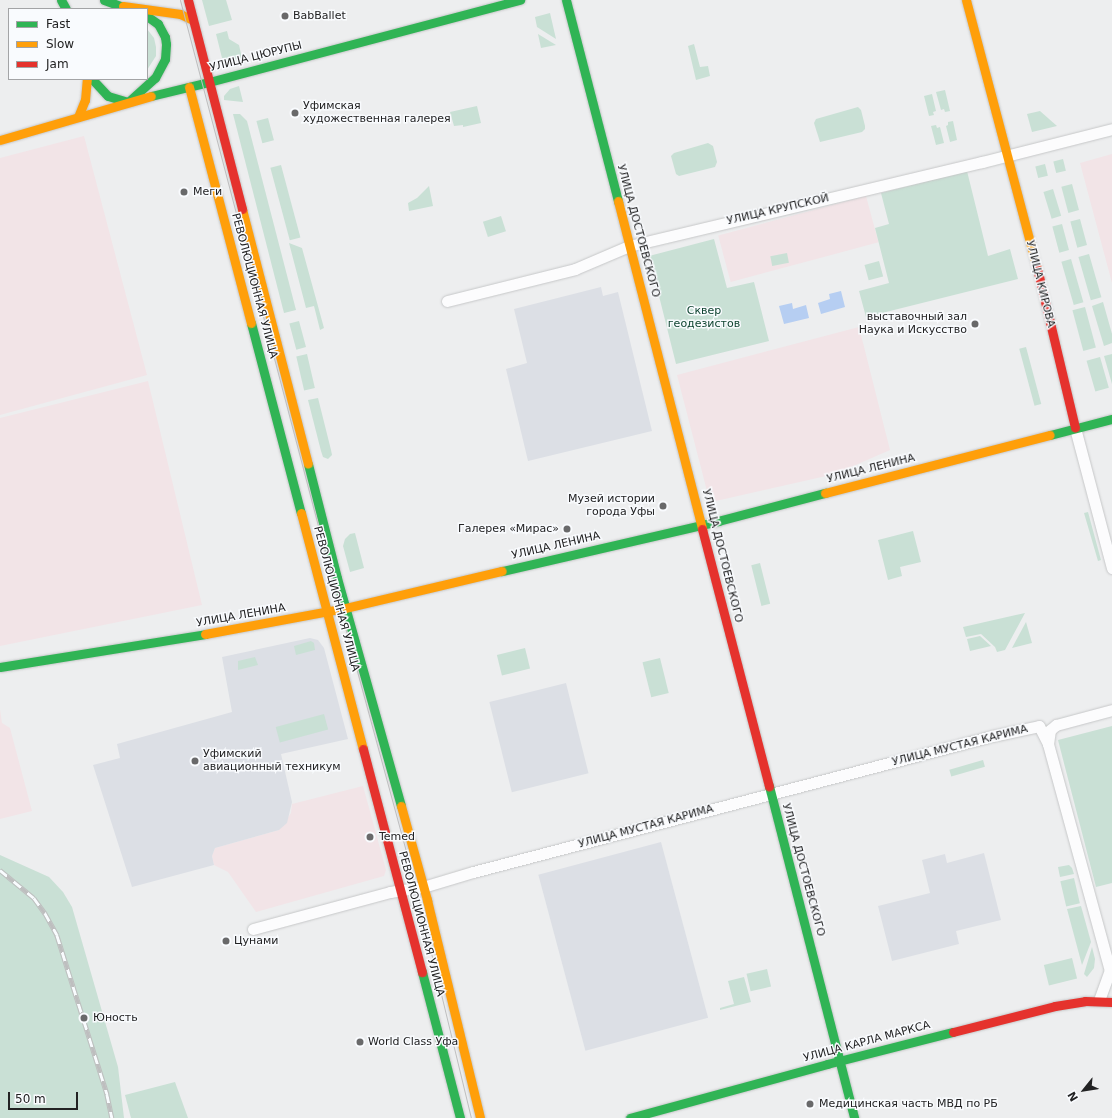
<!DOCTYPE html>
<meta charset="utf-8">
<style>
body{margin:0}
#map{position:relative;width:1112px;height:1118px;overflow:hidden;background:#edeeef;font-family:"DejaVu Sans",sans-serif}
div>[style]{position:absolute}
.commercial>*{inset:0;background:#f2e4e7;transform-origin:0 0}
.built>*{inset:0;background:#dcdfe5;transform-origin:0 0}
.green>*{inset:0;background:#c9e0d5;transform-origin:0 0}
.water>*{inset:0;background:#b6cef2}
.roads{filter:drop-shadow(0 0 1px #c6c7c8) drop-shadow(0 0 1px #c6c7c8)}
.street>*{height:11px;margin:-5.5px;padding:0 5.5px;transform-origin:5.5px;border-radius:5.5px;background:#fcfcfd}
.fast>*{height:9px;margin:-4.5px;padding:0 4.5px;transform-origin:4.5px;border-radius:4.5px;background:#30b455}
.slow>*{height:9px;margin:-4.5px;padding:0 4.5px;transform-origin:4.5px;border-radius:4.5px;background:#ff9f0a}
.jam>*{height:9px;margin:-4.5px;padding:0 4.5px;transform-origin:4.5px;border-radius:4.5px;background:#e5322d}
.tram>*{height:1px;margin:-0.5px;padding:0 0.5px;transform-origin:0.5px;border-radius:0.5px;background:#bebebf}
.rail>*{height:4.5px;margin-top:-2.25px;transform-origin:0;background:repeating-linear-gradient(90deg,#f9fbfe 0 9px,#bebebf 0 18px);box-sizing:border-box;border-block:1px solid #bebebf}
.dots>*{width:11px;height:11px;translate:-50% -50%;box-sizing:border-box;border:2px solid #f9fbfe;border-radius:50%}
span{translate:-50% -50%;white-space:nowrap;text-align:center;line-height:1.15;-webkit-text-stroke:3px #f9fbfe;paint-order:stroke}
.poi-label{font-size:11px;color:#222223}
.left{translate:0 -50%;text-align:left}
.right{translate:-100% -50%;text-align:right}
.street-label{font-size:11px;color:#222223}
.park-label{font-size:11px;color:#0e4430}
.legend{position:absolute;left:8px;top:8px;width:140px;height:72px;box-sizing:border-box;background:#f9fbfe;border:1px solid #a3a4a6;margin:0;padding:5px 7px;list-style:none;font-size:12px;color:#222223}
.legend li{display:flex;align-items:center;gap:8px;height:20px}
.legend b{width:20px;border:1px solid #a3a4a6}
.north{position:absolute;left:1064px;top:1070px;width:40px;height:40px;-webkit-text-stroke:3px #f9fbfe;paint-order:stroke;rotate:240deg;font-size:11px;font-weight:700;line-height:16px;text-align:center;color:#222223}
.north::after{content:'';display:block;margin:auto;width:14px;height:18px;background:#222223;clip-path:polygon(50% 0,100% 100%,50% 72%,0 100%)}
.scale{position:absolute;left:8px;top:1092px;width:70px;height:18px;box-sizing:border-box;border:2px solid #222223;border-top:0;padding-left:5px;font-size:12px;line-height:14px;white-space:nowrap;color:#222223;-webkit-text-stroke:3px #f9fbfe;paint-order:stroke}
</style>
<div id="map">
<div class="commercial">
<i style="clip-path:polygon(84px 136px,147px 375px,0 415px,0 158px)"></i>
<i style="clip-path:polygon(1112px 154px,1112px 283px,1080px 163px)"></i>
<i style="left:866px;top:196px;width:48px;height:153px;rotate:75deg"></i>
<i style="clip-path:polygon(859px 327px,890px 450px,835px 474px,716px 501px,707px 491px,677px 375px)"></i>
<i style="clip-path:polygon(148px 381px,202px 605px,0 646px,0 418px)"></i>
<i style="clip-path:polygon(0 709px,2px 723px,10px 728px,32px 811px,0 819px)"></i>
<i style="clip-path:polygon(363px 786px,386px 870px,384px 876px,256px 912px,228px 872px,214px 865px,212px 856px,215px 848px,279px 830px,291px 813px,292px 804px)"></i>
</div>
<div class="built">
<i style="clip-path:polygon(601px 287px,603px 296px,618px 292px,652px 431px,528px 461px,506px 369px,527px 363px,514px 309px)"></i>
<i style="clip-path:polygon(310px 638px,318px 640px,324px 648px,348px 739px,281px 754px,292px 802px,287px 823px,279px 830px,215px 848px,212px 856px,214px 865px,132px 887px,93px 765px,120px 758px,117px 744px,232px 712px,222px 657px)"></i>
<i style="left:566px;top:683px;width:93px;height:79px;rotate:76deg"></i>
<i style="left:661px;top:842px;width:182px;height:127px;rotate:75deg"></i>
<i style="clip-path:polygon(984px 853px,1001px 920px,956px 931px,959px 944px,892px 961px,878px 906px,930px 893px,922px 860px,945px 854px,947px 863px)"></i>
</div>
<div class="green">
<i style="clip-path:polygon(202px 0,226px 0,232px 20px,209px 26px)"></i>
<i style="clip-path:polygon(550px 13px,556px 39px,537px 27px,535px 17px)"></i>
<i style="clip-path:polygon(147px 29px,154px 38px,156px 47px,156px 56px,147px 70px)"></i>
<i style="clip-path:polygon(227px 31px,229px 39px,239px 45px,242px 58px,229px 61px,222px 58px,216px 34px)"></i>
<i style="clip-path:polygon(538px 34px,556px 45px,541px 48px)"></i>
<i style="clip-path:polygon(694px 44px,700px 67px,708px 66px,710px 76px,696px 80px,688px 46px)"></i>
<i style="clip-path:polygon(239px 86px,243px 102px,224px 100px,224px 96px,230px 89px)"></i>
<i style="clip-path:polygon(945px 90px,950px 111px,945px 112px,944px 109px,941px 110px,936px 92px)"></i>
<i style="clip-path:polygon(932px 94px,936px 111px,933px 112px,934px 115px,929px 116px,924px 96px)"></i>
<i style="clip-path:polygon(477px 106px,481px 123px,463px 127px,463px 125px,454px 126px,450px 112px)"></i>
<i style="clip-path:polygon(858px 107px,861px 110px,865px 126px,865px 129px,862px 132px,820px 142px,814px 123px,816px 119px)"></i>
<i style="clip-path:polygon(1040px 111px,1057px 126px,1032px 132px,1027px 114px)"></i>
<i style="clip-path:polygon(233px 114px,240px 114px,247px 121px,296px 310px,284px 313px)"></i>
<i style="left:268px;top:118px;width:23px;height:12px;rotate:75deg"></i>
<i style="clip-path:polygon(953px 121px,957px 140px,950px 142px,946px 126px,948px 125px,948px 122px)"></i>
<i style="clip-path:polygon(936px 125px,937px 128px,940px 127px,944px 143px,936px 145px,931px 126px)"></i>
<i style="clip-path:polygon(708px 143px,713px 146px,717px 162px,715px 167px,679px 176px,676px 174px,671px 156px,674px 153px)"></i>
<i style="left:1063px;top:159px;width:12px;height:10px;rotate:76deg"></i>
<i style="left:1045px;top:164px;width:12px;height:10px;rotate:76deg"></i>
<i style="left:281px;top:165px;width:75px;height:11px;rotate:75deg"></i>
<i style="clip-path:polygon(967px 171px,988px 256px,1010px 249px,1018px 279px,866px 317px,859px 291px,889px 283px,875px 228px,889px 224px,881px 193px)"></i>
<i style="left:1072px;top:184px;width:27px;height:11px;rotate:75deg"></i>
<i style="clip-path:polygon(429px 186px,433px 206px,409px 211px,408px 203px,417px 198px)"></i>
<i style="left:1053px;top:189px;width:28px;height:10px;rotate:73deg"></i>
<i style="left:501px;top:216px;width:16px;height:19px;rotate:72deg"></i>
<i style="left:1080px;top:219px;width:27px;height:10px;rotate:75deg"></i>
<i style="left:1062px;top:224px;width:27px;height:10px;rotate:75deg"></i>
<i style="clip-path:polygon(714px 239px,727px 288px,754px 282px,769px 341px,676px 364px,649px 256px)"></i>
<i style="clip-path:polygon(289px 243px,302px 248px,324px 328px,320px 330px,314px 306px,306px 308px)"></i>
<i style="left:787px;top:253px;width:10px;height:17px;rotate:79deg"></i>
<i style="left:1089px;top:254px;width:45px;height:11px;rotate:74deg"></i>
<i style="left:1071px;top:259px;width:45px;height:10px;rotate:74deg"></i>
<i style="left:879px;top:261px;width:16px;height:15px;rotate:75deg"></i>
<i style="clip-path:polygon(1103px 302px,1112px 334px,1112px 343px,1104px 346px,1092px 306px)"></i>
<i style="left:1085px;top:307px;width:42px;height:13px;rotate:75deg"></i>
<i style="left:299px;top:321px;width:27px;height:10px;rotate:75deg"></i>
<i style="left:1026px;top:347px;width:59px;height:7px;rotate:75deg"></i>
<i style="left:307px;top:354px;width:35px;height:11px;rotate:77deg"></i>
<i style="clip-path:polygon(1112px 354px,1112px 384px,1104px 356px)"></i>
<i style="left:1100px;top:357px;width:32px;height:14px;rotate:74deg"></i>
<i style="clip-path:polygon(318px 398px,331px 450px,332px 455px,328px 459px,323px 457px,321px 451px,308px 400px)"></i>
<i style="clip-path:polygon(1088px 512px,1101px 560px,1098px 561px,1084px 513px)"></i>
<i style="clip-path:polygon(913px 531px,921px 562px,900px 567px,902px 576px,888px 580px,878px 540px)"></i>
<i style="clip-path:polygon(355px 533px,364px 568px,350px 572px,343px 546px,345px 539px,350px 534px)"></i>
<i style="left:760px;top:563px;width:42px;height:9px;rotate:76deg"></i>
<i style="clip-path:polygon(1025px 613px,1005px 650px,997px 652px,995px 647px,981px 634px,966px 637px,963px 627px)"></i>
<i style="clip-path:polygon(1026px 622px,1032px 643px,1012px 648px)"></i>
<i style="clip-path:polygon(980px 636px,991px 646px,970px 651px,967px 639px)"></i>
<i style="clip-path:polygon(311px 641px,314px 643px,315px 650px,296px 655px,294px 646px)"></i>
<i style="left:525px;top:648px;width:21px;height:29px;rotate:76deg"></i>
<i style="clip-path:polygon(255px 657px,258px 665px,238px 670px,238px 661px)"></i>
<i style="left:660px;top:658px;width:36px;height:18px;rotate:76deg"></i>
<i style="left:324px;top:714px;width:16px;height:50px;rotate:75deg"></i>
<i style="clip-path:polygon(1112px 726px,1112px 883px,1096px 887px,1058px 740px)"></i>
<i style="left:983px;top:760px;width:7px;height:35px;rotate:74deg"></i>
<i style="clip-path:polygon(0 855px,49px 877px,63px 892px,72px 907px,118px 1067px,124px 1118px,0 1118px)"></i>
<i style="clip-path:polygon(1069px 865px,1072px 868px,1074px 874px,1060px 877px,1058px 867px)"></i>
<i style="left:1074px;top:878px;width:26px;height:14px;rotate:77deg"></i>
<i style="clip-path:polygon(1081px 906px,1091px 942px,1082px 965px,1067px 909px)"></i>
<i style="clip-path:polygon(1092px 947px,1095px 959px,1094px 968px,1087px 977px,1084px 974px)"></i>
<i style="left:1072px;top:958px;width:21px;height:29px;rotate:76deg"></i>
<i style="left:767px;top:969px;width:18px;height:21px;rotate:77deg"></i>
<i style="clip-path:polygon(744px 977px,751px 1002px,720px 1010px,720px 1008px,734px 1004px,728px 981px)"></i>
<i style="clip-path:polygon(175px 1082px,188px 1118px,131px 1118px,125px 1095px)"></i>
</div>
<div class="water">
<i style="clip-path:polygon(841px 291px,845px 307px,821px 314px,818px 303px,830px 299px,829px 294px)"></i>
<i style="clip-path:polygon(792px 303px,793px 309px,806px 305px,809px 318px,784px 324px,779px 306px)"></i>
</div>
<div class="roads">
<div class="street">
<i style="left:447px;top:301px;width:132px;rotate:-14deg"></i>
<i style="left:575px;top:269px;width:59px;rotate:-23.1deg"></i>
<i style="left:629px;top:246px;width:363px;rotate:-13.4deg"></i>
<i style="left:982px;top:162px;width:134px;rotate:-14.2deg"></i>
<i style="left:1075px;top:428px;width:145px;rotate:75.2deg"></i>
<i style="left:1048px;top:744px;width:14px;rotate:-82deg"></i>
<i style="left:1050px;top:730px;width:8px;rotate:-40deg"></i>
<i style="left:1056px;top:725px;width:58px;rotate:-15deg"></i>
<i style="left:253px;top:929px;width:142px;rotate:-15.1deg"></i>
<i style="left:390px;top:892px;width:33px;rotate:-9deg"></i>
<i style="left:423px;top:887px;width:52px;rotate:-16.7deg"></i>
<i style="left:473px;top:872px;width:537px;rotate:-14.68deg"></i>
<i style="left:992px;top:736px;width:48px;rotate:-12deg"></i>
<i style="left:1039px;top:726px;width:20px;rotate:63deg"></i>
<i style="left:1048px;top:744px;width:234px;rotate:74.7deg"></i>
<i style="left:1110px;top:970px;width:32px;rotate:110deg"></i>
</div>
<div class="fast">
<i style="left:61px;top:0;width:10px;rotate:61deg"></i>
<i style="left:104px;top:0;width:27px;rotate:20deg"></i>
<i style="left:566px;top:0;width:208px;rotate:75.5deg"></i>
<i style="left:92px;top:79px;width:23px;rotate:47deg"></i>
<i style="left:108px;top:96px;width:21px;rotate:17deg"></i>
<i style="left:128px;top:102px;width:36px;rotate:-42deg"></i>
<i style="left:155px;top:78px;width:21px;rotate:-62deg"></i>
<i style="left:165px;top:59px;width:15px;rotate:-86deg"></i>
<i style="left:166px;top:44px;width:7px;rotate:-98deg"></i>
<i style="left:165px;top:37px;width:15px;rotate:-118deg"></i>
<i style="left:158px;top:24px;width:14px;rotate:-144deg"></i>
<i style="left:151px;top:96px;width:60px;rotate:-13.6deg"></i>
<i style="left:209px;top:82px;width:322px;rotate:-14.8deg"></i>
<i style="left:251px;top:323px;width:196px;rotate:75.3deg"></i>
<i style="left:1050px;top:435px;width:64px;rotate:-14.5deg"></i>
<i style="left:308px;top:464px;width:118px;rotate:75.7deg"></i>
<i style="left:337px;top:578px;width:237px;rotate:74.3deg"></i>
<i style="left:502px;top:571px;width:222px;rotate:-13deg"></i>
<i style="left:718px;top:521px;width:111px;rotate:-14.7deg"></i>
<i style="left:0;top:667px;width:208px;rotate:-9.1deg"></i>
<i style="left:769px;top:786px;width:343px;rotate:75.6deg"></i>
<i style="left:422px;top:972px;width:151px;rotate:75.4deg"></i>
<i style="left:630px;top:1118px;width:204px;rotate:-15.3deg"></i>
<i style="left:827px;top:1064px;width:130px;rotate:-14.3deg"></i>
</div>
<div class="slow">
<i style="left:966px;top:0;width:277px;rotate:75.2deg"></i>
<i style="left:123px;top:6px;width:58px;rotate:8deg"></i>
<i style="left:180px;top:14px;width:14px;rotate:25deg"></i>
<i style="left:189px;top:87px;width:244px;rotate:75.3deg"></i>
<i style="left:78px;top:117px;width:18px;rotate:-68deg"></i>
<i style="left:85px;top:100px;width:21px;rotate:-85deg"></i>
<i style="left:0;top:140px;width:157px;rotate:-16.2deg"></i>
<i style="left:618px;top:201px;width:339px;rotate:75.6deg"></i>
<i style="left:242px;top:209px;width:263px;rotate:75.5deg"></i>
<i style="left:825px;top:493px;width:232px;rotate:-14.5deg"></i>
<i style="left:301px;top:513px;width:244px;rotate:75.3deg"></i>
<i style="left:205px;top:634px;width:142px;rotate:-10.5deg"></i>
<i style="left:345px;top:608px;width:161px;rotate:-13.3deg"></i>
<i style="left:401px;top:806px;width:98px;rotate:74.5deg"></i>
<i style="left:427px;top:900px;width:224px;rotate:76.3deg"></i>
</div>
<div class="jam">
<i style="left:188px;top:0;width:216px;rotate:75.5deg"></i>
<i style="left:1037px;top:268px;width:164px;rotate:76.6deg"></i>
<i style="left:702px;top:529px;width:266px;rotate:75.4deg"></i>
<i style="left:363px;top:749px;width:231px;rotate:75.2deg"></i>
<i style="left:953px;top:1032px;width:105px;rotate:-14.3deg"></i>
<i style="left:1055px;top:1006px;width:30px;rotate:-9deg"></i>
<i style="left:1085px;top:1001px;width:27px;rotate:2deg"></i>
</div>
</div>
<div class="tram">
<i style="left:180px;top:0;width:599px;rotate:75.29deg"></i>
<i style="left:332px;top:579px;width:302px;rotate:74.8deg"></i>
<i style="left:411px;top:870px;width:255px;rotate:76.4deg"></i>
</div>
<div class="rail">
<i style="left:0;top:870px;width:44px;rotate:39.5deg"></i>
<i style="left:34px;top:898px;width:19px;rotate:54deg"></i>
<i style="left:45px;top:913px;width:25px;rotate:61deg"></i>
<i style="left:57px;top:935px;width:167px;rotate:72.5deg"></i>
<i style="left:107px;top:1094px;width:25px;rotate:78deg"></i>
</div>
<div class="dots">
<i style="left:285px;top:16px;background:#69696a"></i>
<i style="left:295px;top:113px;background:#69696a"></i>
<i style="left:184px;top:192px;background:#69696a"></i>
<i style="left:975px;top:324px;background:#69696a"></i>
<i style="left:663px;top:506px;background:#69696a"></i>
<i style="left:567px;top:529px;background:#69696a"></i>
<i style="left:195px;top:761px;background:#69696a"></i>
<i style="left:370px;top:837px;background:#69696a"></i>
<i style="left:226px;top:941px;background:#69696a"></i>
<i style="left:84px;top:1018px;background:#69696a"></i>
<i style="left:360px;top:1042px;background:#69696a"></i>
<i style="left:810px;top:1104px;background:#69696a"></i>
</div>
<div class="poi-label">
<span class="left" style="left:293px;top:16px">BabBallet</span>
<span class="left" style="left:303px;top:113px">Уфимская<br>художественная галерея</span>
<span class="left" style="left:193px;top:192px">Меги</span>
<span class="right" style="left:967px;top:324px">выставочный зал<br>Наука и Искусство</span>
<span class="right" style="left:655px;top:506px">Музей истории<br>города Уфы</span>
<span class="right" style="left:559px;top:529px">Галерея «Мирас»</span>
<span class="left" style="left:203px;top:761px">Уфимский<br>авиационный техникум</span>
<span class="left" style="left:379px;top:837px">Temed</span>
<span class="left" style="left:234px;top:941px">Цунами</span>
<span class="left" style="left:93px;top:1018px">Юность</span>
<span class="left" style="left:368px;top:1042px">World Class Уфа</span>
<span class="left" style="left:819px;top:1104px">Медицинская часть МВД по РБ</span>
</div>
<div class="street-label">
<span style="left:256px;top:57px;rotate:-14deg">УЛИЦА ЦЮРУПЫ</span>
<span style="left:778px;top:210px;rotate:-13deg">УЛИЦА КРУПСКОЙ</span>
<span style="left:638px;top:231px;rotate:75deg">УЛИЦА ДОСТОЕВСКОГО</span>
<span style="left:1040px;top:284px;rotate:76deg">УЛИЦА КИРОВА</span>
<span style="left:254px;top:286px;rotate:75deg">РЕВОЛЮЦИОННАЯ УЛИЦА</span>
<span style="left:871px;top:469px;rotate:-14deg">УЛИЦА ЛЕНИНА</span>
<span style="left:556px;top:546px;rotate:-13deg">УЛИЦА ЛЕНИНА</span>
<span style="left:722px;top:556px;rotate:76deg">УЛИЦА ДОСТОЕВСКОГО</span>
<span style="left:336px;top:599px;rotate:75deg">РЕВОЛЮЦИОННАЯ УЛИЦА</span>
<span style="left:241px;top:616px;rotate:-10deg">УЛИЦА ЛЕНИНА</span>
<span style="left:960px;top:746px;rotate:-14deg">УЛИЦА МУСТАЯ КАРИМА</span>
<span style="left:646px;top:827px;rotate:-15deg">УЛИЦА МУСТАЯ КАРИМА</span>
<span style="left:803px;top:870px;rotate:75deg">УЛИЦА ДОСТОЕВСКОГО</span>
<span style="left:421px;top:924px;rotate:75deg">РЕВОЛЮЦИОННАЯ УЛИЦА</span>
<span style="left:867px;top:1042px;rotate:-15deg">УЛИЦА КАРЛА МАРКСА</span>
</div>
<div class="park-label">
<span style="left:704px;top:318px">Сквер<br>геодезистов</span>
</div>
<ul class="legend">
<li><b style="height:5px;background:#30b455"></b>Fast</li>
<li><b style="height:5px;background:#ff9f0a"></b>Slow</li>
<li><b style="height:5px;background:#e5322d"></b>Jam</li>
</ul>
<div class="north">N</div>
<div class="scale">50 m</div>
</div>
